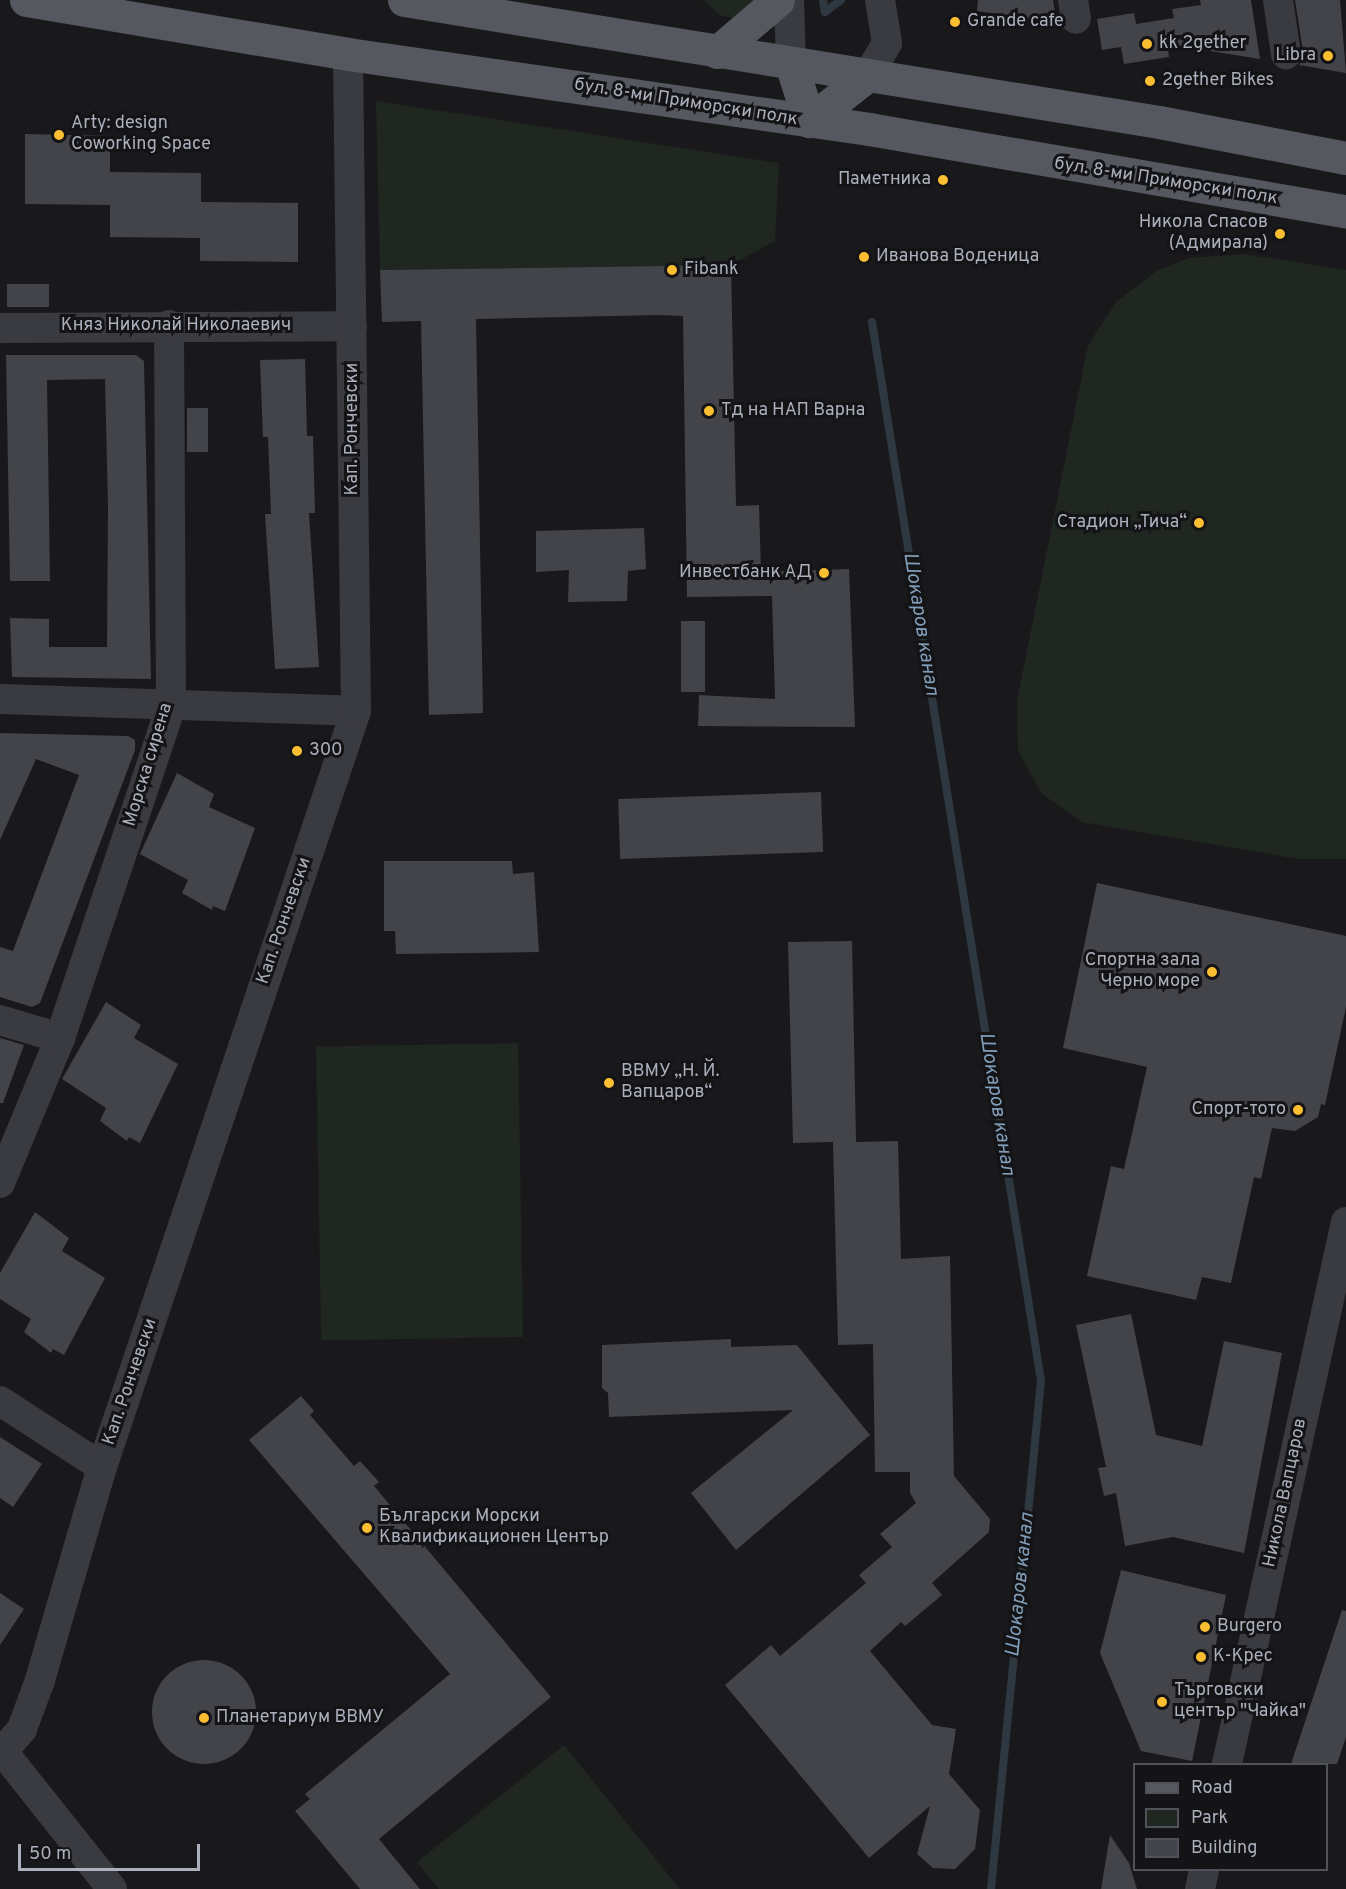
<!DOCTYPE html>
<meta charset="utf-8">
<style>
body{margin:0}
#map{position:relative;width:1346px;height:1889px;overflow:hidden;background:#19191c;font-family:Overpass,sans-serif}
div>[style]{position:absolute}
.green>*{inset:0;background:#1f2720;transform-origin:0 0}
.stream>*{height:8px;margin:-4px;padding:0 4px;transform-origin:4px;border-radius:4px;background:#2e3841}
.building>*{inset:0;background:#434449;transform-origin:0 0}
.round{border-radius:50%}
.minor>*{height:30px;margin:-15px;padding:0 15px;transform-origin:15px;border-radius:15px;background:#3a3b41}
.major>*{height:33px;margin:-16.5px;padding:0 16.5px;transform-origin:16.5px;border-radius:16.5px;background:#565860}
.dots>*{width:16px;height:16px;translate:-50% -50%;box-sizing:border-box;border:3px solid #141417;border-radius:50%}
span{translate:-50% -50%;white-space:nowrap;text-align:center;line-height:1.15;-webkit-text-stroke:6px #141417;paint-order:stroke}
.poi-label{font-size:18px;color:#abb0bc}
.left{translate:0 -50%;text-align:left}
.right{translate:-100% -50%;text-align:right}
.street-label{font-size:18px;color:#abb0bc}
.water-label{font-size:20px;color:#819db8;font-style:italic}
.legend{position:absolute;left:1133px;top:1763px;width:195px;height:108px;box-sizing:border-box;background:#141417;border:2px solid #505259;margin:0;padding:8px 10px;list-style:none;font-size:18px;color:#abb0bc}
.legend li{display:flex;align-items:center;gap:12px;height:30px}
.legend b{width:30px;border:2px solid #505259}
.scale{position:absolute;left:18px;top:1844px;width:182px;height:27px;box-sizing:border-box;border:3px solid #abb0bc;border-top:0;padding-left:8px;font-size:18px;line-height:21px;white-space:nowrap;color:#abb0bc;-webkit-text-stroke:4px #141417;paint-order:stroke}
</style>
<div id="map">
<div class="green">
<i style="clip-path:polygon(703px 0,789px 0,791px 31px,720px 15px)"></i>
<i style="clip-path:polygon(376px 101px,779px 163px,775px 241px,731px 265px,380px 270px)"></i>
<i style="clip-path:polygon(1244px 254px,1346px 270px,1346px 859px,1298px 859px,1082px 822px,1042px 794px,1018px 751px,1017px 701px,1088px 345px,1117px 301px,1158px 270px,1189px 258px)"></i>
<i style="left:518px;top:1043px;width:294px;height:202px;rotate:89deg"></i>
<i style="clip-path:polygon(564px 1745px,680px 1889px,439px 1889px,417px 1862px)"></i>
</div>
<div class="stream">
<i style="left:823px;top:0;width:12px;rotate:81deg"></i>
<i style="left:825px;top:12px;width:20px;rotate:-37deg"></i>
<i style="left:872px;top:322px;width:1072px;rotate:80.93deg"></i>
<i style="left:1041px;top:1381px;width:510px;rotate:95.62deg"></i>
</div>
<div class="building">
<i style="clip-path:polygon(978px 0,1053px 0,1056px 19px,1042px 21px,977px 11px)"></i>
<i style="clip-path:polygon(1200px 0,1251px 0,1260px 59px,1167px 44px,1169px 57px,1124px 64px,1121px 47px,1102px 50px,1097px 19px,1134px 13px,1136px 24px,1174px 18px,1172px 9px,1201px 5px)"></i>
<i style="clip-path:polygon(1295px 0,1340px 0,1346px 73px,1299px 65px,1303px 51px)"></i>
<i style="clip-path:polygon(25px 134px,110px 136px,110px 172px,201px 173px,201px 202px,298px 203px,298px 262px,200px 261px,200px 238px,110px 237px,110px 205px,25px 204px)"></i>
<i style="clip-path:polygon(731px 265px,736px 506px,759px 505px,761px 572px,849px 569px,855px 727px,698px 726px,699px 695px,775px 699px,772px 596px,687px 597px,683px 316px,659px 315px,476px 319px,483px 713px,429px 715px,421px 321px,382px 322px,380px 270px)"></i>
<i style="left:7px;top:284px;width:42px;height:23px"></i>
<i style="clip-path:polygon(6px 355px,136px 355px,144px 361px,151px 679px,12px 677px,10px 618px,49px 619px,49px 647px,107px 647px,108px 507px,105px 379px,47px 380px,50px 581px,10px 581px)"></i>
<i style="clip-path:polygon(305px 359px,307px 436px,313px 436px,315px 513px,309px 513px,319px 667px,275px 669px,265px 514px,271px 514px,268px 437px,263px 437px,260px 360px)"></i>
<i style="left:187px;top:408px;width:21px;height:44px"></i>
<i style="clip-path:polygon(644px 528px,646px 569px,628px 571px,627px 601px,568px 602px,569px 570px,536px 572px,536px 531px)"></i>
<i style="left:681px;top:621px;width:24px;height:71px"></i>
<i style="clip-path:polygon(0 733px,128px 736px,135px 740px,135px 750px,40px 1003px,32px 1007px,0 997px,0 947px,13px 951px,79px 775px,36px 759px,0 840px)"></i>
<i style="clip-path:polygon(177px 773px,214px 794px,209px 807px,255px 828px,225px 911px,213px 906px,212px 910px,182px 893px,188px 880px,140px 854px)"></i>
<i style="left:821px;top:792px;width:60px;height:203px;rotate:88deg"></i>
<i style="clip-path:polygon(384px 861px,512px 861px,513px 874px,534px 872px,539px 952px,396px 954px,395px 931px,384px 931px)"></i>
<i style="clip-path:polygon(1097px 883px,1346px 936px,1346px 1007px,1325px 1105px,1321px 1104px,1318px 1117px,1295px 1131px,1272px 1128px,1261px 1179px,1254px 1177px,1231px 1283px,1202px 1277px,1196px 1300px,1087px 1276px,1111px 1166px,1124px 1169px,1147px 1067px,1063px 1048px)"></i>
<i style="clip-path:polygon(852px 941px,856px 1142px,898px 1141px,901px 1259px,950px 1256px,954px 1476px,990px 1519px,989px 1532px,932px 1583px,942px 1595px,905px 1626px,901px 1622px,870px 1651px,932px 1725px,956px 1729px,949px 1774px,980px 1810px,975px 1849px,955px 1869px,933px 1868px,917px 1854px,930px 1806px,869px 1858px,725px 1685px,771px 1645px,780px 1656px,866px 1583px,859px 1575px,892px 1547px,880px 1534px,916px 1503px,910px 1493px,910px 1472px,875px 1472px,873px 1344px,838px 1345px,833px 1142px,793px 1143px,788px 942px)"></i>
<i style="clip-path:polygon(106px 1002px,141px 1025px,134px 1038px,178px 1064px,140px 1143px,129px 1137px,127px 1141px,100px 1121px,106px 1108px,62px 1079px)"></i>
<i style="clip-path:polygon(0 1038px,24px 1045px,3px 1103px,0 1103px)"></i>
<i style="clip-path:polygon(35px 1212px,69px 1238px,62px 1251px,105px 1278px,64px 1355px,53px 1349px,51px 1353px,24px 1332px,31px 1319px,0 1299px,0 1273px)"></i>
<i style="clip-path:polygon(1131px 1314px,1156px 1435px,1202px 1446px,1224px 1341px,1282px 1353px,1244px 1553px,1173px 1537px,1125px 1546px,1116px 1493px,1104px 1496px,1098px 1468px,1106px 1467px,1076px 1325px)"></i>
<i style="clip-path:polygon(731px 1339px,731px 1347px,797px 1345px,870px 1435px,736px 1550px,691px 1493px,793px 1410px,609px 1417px,608px 1393px,602px 1388px,602px 1345px)"></i>
<i style="clip-path:polygon(301px 1396px,314px 1411px,310px 1415px,354px 1466px,360px 1461px,379px 1482px,374px 1486px,551px 1697px,379px 1839px,420px 1889px,360px 1889px,295px 1811px,310px 1799px,305px 1794px,450px 1674px,249px 1440px)"></i>
<i style="clip-path:polygon(0 1437px,42px 1464px,13px 1507px,0 1498px)"></i>
<i style="clip-path:polygon(1121px 1570px,1226px 1595px,1192px 1761px,1141px 1751px,1100px 1653px)"></i>
<i style="clip-path:polygon(0 1593px,24px 1609px,0 1645px)"></i>
<i style="clip-path:polygon(1342px 1610px,1346px 1611px,1346px 1737px,1337px 1764px,1291px 1764px)"></i>
<i class="round" style="left:152px;top:1660px;width:104px;height:104px"></i>
<i style="clip-path:polygon(1110px 1835px,1129px 1863px,1137px 1889px,1101px 1889px)"></i>
</div>
<div class="minor">
<i style="left:789px;top:0;width:63px;rotate:88.2deg"></i>
<i style="left:1073px;top:0;width:19px;rotate:81deg"></i>
<i style="left:1278px;top:0;width:55px;rotate:81.6deg"></i>
<i style="left:868px;top:75px;width:37px;rotate:-59deg"></i>
<i style="left:887px;top:43px;width:44px;rotate:-99.2deg"></i>
<i style="left:0;top:328px;width:352px;rotate:-0.3deg"></i>
<i style="left:0;top:699px;width:356px;rotate:1.9deg"></i>
<i style="left:0;top:1020px;width:63px;rotate:16.7deg"></i>
<i style="left:0;top:1183px;width:157px;rotate:-67.5deg"></i>
<i style="left:60px;top:1038px;width:349px;rotate:-71.5deg"></i>
<i style="left:171px;top:707px;width:382px;rotate:-90.3deg"></i>
<i style="left:0;top:1401px;width:121px;rotate:32.9deg"></i>
<i style="left:0;top:1748px;width:180px;rotate:51.5deg"></i>
<i style="left:3px;top:1751px;width:29px;rotate:-49deg"></i>
<i style="left:22px;top:1729px;width:52px;rotate:-69.8deg"></i>
<i style="left:40px;top:1680px;width:222px;rotate:-73.8deg"></i>
<i style="left:102px;top:1467px;width:798px;rotate:-71.43deg"></i>
<i style="left:356px;top:711px;width:657px;rotate:-90.7deg"></i>
<i style="left:1227px;top:1764px;width:555px;rotate:-77.62deg"></i>
<i style="left:1200px;top:1889px;width:19px;rotate:-78deg"></i>
</div>
<div class="major">
<i style="left:26px;top:0;width:326px;rotate:9.5deg"></i>
<i style="left:348px;top:54px;width:526px;rotate:8.19deg"></i>
<i style="left:869px;top:129px;width:484px;rotate:9.8deg"></i>
<i style="left:404px;top:0;width:765px;rotate:9.18deg"></i>
<i style="left:1159px;top:122px;width:190px;rotate:10.9deg"></i>
<i style="left:717px;top:52px;width:80px;rotate:-40.4deg"></i>
<i style="left:791px;top:63px;width:61px;rotate:72.8deg"></i>
<i style="left:809px;top:121px;width:75px;rotate:-37.9deg"></i>
</div>
<div class="dots">
<i style="left:955px;top:22px;background:#fbbd32"></i>
<i style="left:1147px;top:44px;background:#fbbd32"></i>
<i style="left:1328px;top:56px;background:#fbbd32"></i>
<i style="left:1150px;top:81px;background:#fbbd32"></i>
<i style="left:59px;top:135px;background:#fbbd32"></i>
<i style="left:943px;top:180px;background:#fbbd32"></i>
<i style="left:1280px;top:234px;background:#fbbd32"></i>
<i style="left:864px;top:257px;background:#fbbd32"></i>
<i style="left:672px;top:270px;background:#fbbd32"></i>
<i style="left:709px;top:411px;background:#fbbd32"></i>
<i style="left:1199px;top:523px;background:#fbbd32"></i>
<i style="left:824px;top:573px;background:#fbbd32"></i>
<i style="left:297px;top:751px;background:#fbbd32"></i>
<i style="left:1212px;top:972px;background:#fbbd32"></i>
<i style="left:609px;top:1083px;background:#fbbd32"></i>
<i style="left:1298px;top:1110px;background:#fbbd32"></i>
<i style="left:367px;top:1528px;background:#fbbd32"></i>
<i style="left:1205px;top:1627px;background:#fbbd32"></i>
<i style="left:1201px;top:1657px;background:#fbbd32"></i>
<i style="left:1162px;top:1702px;background:#fbbd32"></i>
<i style="left:204px;top:1718px;background:#fbbd32"></i>
</div>
<div class="poi-label">
<span class="left" style="left:967px;top:22px">Grande cafe</span>
<span class="left" style="left:1159px;top:44px">kk 2gether</span>
<span class="right" style="left:1316px;top:56px">Libra</span>
<span class="left" style="left:1162px;top:81px">2gether Bikes</span>
<span class="left" style="left:71px;top:135px">Arty: design<br>Coworking Space</span>
<span class="right" style="left:931px;top:180px">Паметника</span>
<span class="right" style="left:1268px;top:234px">Никола Спасов<br>(Адмирала)</span>
<span class="left" style="left:876px;top:257px">Иванова Воденица</span>
<span class="left" style="left:684px;top:270px">Fibank</span>
<span class="left" style="left:721px;top:411px">Тд на НАП Варна</span>
<span class="right" style="left:1187px;top:523px">Стадион „Тича“</span>
<span class="right" style="left:812px;top:573px">Инвестбанк АД</span>
<span class="left" style="left:309px;top:751px">300</span>
<span class="right" style="left:1200px;top:972px">Спортна зала<br>Черно море</span>
<span class="left" style="left:621px;top:1083px">ВВМУ „Н. Й.<br>Вапцаров“</span>
<span class="right" style="left:1286px;top:1110px">Спорт-тото</span>
<span class="left" style="left:379px;top:1528px">Български Морски<br>Квалификационен Център</span>
<span class="left" style="left:1217px;top:1627px">Burgero</span>
<span class="left" style="left:1213px;top:1657px">К-Крес</span>
<span class="left" style="left:1174px;top:1702px">Търговски<br>център "Чайка"</span>
<span class="left" style="left:216px;top:1718px">Планетариум ВВМУ</span>
</div>
<div class="street-label">
<span style="left:686px;top:103px;rotate:9deg">бул. 8-ми Приморски полк</span>
<span style="left:1166px;top:182px;rotate:9deg">бул. 8-ми Приморски полк</span>
<span style="left:176px;top:326px">Княз Николай Николаевич</span>
<span style="left:353px;top:429px;rotate:-90deg">Кап. Рончевски</span>
<span style="left:149px;top:765px;rotate:-73deg">Морска сирена</span>
<span style="left:285px;top:921px;rotate:-71deg">Кап. Рончевски</span>
<span style="left:131px;top:1382px;rotate:-71deg">Кап. Рончевски</span>
<span style="left:1286px;top:1493px;rotate:-78deg">Никола Вапцаров</span>
</div>
<div class="water-label">
<span style="left:920px;top:624px;rotate:81deg">Шокаров канал</span>
<span style="left:996px;top:1104px;rotate:81deg">Шокаров канал</span>
<span style="left:1021px;top:1585px;rotate:-84deg">Шокаров канал</span>
</div>
<ul class="legend">
<li><b style="height:8px;background:#565860"></b>Road</li>
<li><b style="height:16px;background:#1f2720"></b>Park</li>
<li><b style="height:16px;background:#434449"></b>Building</li>
</ul>
<div class="scale">50 m</div>
</div>
